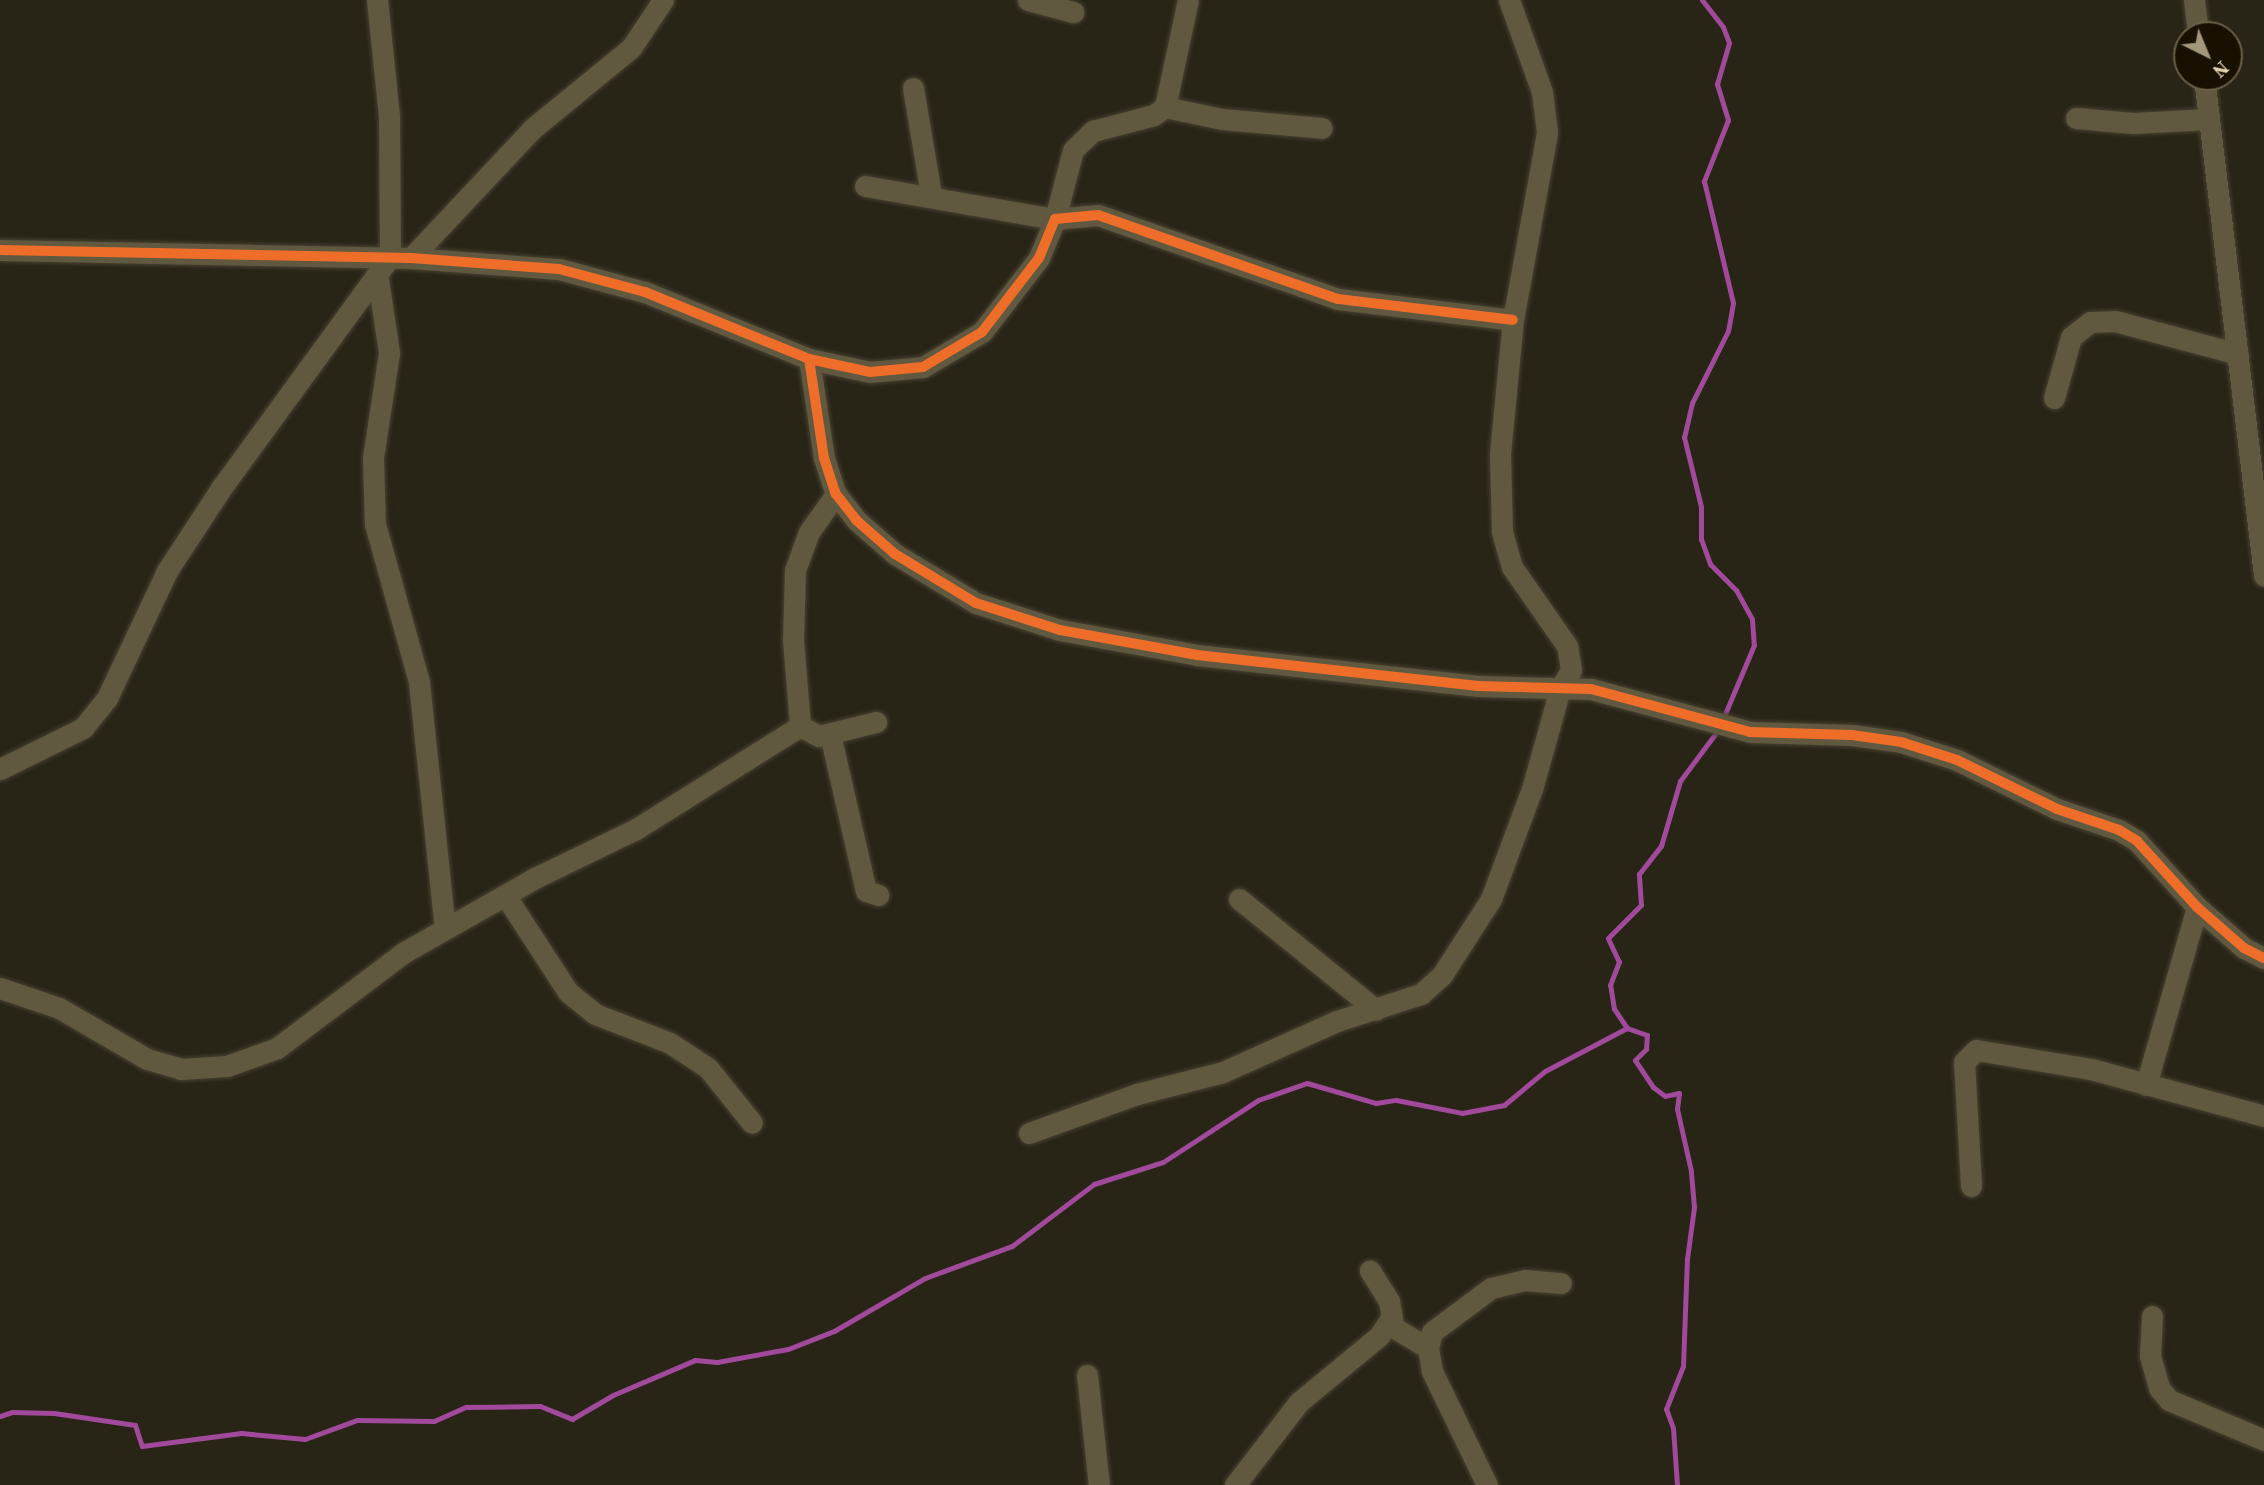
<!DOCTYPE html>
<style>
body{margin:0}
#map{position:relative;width:2264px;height:1485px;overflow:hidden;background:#282416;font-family:"Source Serif 4",serif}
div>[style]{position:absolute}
.stream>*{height:5px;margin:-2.5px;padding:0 2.5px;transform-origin:2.5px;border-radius:2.5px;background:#a1499a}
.roads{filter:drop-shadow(0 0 2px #474131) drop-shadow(0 0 2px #474131)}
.minor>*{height:21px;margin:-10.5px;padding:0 10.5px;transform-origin:10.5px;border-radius:10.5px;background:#605940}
.cycleway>*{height:10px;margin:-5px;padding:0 5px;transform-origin:5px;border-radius:5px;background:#ee6e29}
span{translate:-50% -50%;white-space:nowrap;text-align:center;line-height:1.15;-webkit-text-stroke:6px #181000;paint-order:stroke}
.north{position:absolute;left:2173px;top:21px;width:70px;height:70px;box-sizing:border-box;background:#181000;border:2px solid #695f46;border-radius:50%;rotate:137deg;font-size:19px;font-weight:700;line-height:28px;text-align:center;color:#e3d5af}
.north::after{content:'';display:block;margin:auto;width:24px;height:32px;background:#a29779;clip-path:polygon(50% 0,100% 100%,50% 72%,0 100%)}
</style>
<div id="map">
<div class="stream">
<i style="left:1702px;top:0;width:34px;rotate:52deg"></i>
<i style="left:1723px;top:27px;width:17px;rotate:69deg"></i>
<i style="left:1729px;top:43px;width:43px;rotate:106.3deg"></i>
<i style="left:1717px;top:84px;width:38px;rotate:73deg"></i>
<i style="left:1728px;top:120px;width:66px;rotate:111.5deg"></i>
<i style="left:1704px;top:181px;width:125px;rotate:76.6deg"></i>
<i style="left:1733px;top:303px;width:28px;rotate:100deg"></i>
<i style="left:1728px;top:331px;width:80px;rotate:116.6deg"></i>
<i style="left:1692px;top:403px;width:35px;rotate:103deg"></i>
<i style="left:1684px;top:437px;width:72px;rotate:76.3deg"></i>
<i style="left:1701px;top:507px;width:32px;rotate:90deg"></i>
<i style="left:1701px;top:539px;width:27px;rotate:70deg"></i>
<i style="left:1710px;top:564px;width:37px;rotate:45deg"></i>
<i style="left:1736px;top:590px;width:33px;rotate:61deg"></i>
<i style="left:1752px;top:619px;width:26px;rotate:86deg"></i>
<i style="left:1754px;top:645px;width:82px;rotate:112.8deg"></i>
<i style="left:0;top:1416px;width:13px;rotate:-18deg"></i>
<i style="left:12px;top:1412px;width:42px;rotate:1.4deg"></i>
<i style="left:54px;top:1413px;width:82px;rotate:8.4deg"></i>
<i style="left:135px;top:1425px;width:22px;rotate:72deg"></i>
<i style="left:142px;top:1446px;width:100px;rotate:-7.5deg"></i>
<i style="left:241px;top:1433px;width:64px;rotate:5.4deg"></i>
<i style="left:305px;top:1439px;width:55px;rotate:-20.1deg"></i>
<i style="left:357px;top:1420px;width:77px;rotate:0.7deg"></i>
<i style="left:434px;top:1421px;width:35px;rotate:-24deg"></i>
<i style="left:466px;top:1407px;width:74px;rotate:-0.8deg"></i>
<i style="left:540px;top:1406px;width:35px;rotate:22deg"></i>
<i style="left:572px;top:1419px;width:48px;rotate:-30.3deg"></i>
<i style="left:613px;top:1395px;width:89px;rotate:-23.1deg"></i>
<i style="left:695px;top:1360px;width:22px;rotate:5deg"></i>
<i style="left:717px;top:1362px;width:72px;rotate:-10.4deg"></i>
<i style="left:788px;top:1349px;width:49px;rotate:-21.4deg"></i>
<i style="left:834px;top:1331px;width:105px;rotate:-30.2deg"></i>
<i style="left:925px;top:1278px;width:93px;rotate:-20.2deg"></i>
<i style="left:1012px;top:1246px;width:103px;rotate:-37.1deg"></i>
<i style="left:1094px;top:1184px;width:72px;rotate:-17.7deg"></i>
<i style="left:1163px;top:1162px;width:113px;rotate:-33.1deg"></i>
<i style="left:1258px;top:1100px;width:52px;rotate:-19.1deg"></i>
<i style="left:1307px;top:1083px;width:72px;rotate:16.2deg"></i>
<i style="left:1376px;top:1103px;width:20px;rotate:-9deg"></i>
<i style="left:1396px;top:1100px;width:67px;rotate:11.1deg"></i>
<i style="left:1462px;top:1113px;width:43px;rotate:-10.8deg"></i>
<i style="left:1504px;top:1105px;width:53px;rotate:-39.7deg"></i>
<i style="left:1545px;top:1071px;width:93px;rotate:-27.7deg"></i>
<i style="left:1677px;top:1485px;width:57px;rotate:-94deg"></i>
<i style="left:1673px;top:1428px;width:20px;rotate:-110deg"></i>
<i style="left:1666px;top:1409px;width:46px;rotate:-68.4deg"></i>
<i style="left:1683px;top:1366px;width:107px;rotate:-87.9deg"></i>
<i style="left:1687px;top:1259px;width:52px;rotate:-82.3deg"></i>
<i style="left:1694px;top:1207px;width:36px;rotate:-95deg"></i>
<i style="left:1691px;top:1171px;width:64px;rotate:-102.7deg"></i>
<i style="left:1677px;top:1109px;width:16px;rotate:-83deg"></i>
<i style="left:1679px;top:1093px;width:14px;rotate:168deg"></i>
<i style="left:1665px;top:1096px;width:15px;rotate:-143deg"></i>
<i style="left:1653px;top:1087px;width:32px;rotate:-124deg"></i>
<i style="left:1635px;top:1060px;width:16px;rotate:-45deg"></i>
<i style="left:1646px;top:1049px;width:14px;rotate:-86deg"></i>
<i style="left:1647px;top:1035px;width:21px;rotate:-161deg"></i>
<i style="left:1627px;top:1028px;width:23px;rotate:-124deg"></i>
<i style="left:1614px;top:1009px;width:24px;rotate:-99deg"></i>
<i style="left:1610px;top:985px;width:25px;rotate:-69deg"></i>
<i style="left:1619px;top:962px;width:26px;rotate:-115deg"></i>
<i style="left:1608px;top:938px;width:47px;rotate:-45deg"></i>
<i style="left:1641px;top:905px;width:31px;rotate:-94deg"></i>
<i style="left:1639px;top:874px;width:36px;rotate:-52deg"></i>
<i style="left:1661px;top:846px;width:68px;rotate:-73.7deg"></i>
<i style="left:1680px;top:781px;width:64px;rotate:-53.3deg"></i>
</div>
<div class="roads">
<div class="minor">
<i style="left:1028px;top:0;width:47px;rotate:14.9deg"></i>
<i style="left:2194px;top:0;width:35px;rotate:83deg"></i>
<i style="left:2204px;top:77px;width:502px;rotate:83.13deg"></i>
<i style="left:913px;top:88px;width:108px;rotate:80.4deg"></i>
<i style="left:1165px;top:107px;width:58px;rotate:11.9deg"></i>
<i style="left:1222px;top:119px;width:100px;rotate:5.1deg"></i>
<i style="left:2076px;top:118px;width:57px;rotate:5deg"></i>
<i style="left:2133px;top:123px;width:76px;rotate:-3deg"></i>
<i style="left:865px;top:186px;width:193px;rotate:9.9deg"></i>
<i style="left:1055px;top:219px;width:71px;rotate:-75.4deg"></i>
<i style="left:1073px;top:150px;width:28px;rotate:-44deg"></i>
<i style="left:1093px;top:131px;width:63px;rotate:-14.7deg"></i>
<i style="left:1154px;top:115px;width:14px;rotate:-36deg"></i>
<i style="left:1165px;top:107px;width:109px;rotate:-77.9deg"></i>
<i style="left:0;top:250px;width:411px;rotate:1.1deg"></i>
<i style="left:411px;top:258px;width:148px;rotate:4.3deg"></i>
<i style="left:559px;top:269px;width:89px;rotate:15deg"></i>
<i style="left:645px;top:292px;width:177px;rotate:22.2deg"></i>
<i style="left:809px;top:359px;width:62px;rotate:12deg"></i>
<i style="left:870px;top:372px;width:53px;rotate:-5.4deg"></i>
<i style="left:923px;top:367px;width:69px;rotate:-30.7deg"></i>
<i style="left:982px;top:332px;width:93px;rotate:-52.4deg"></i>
<i style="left:1039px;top:258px;width:42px;rotate:-67.7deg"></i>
<i style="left:1055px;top:219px;width:43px;rotate:-5.3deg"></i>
<i style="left:1098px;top:215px;width:254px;rotate:19.3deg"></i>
<i style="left:1338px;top:299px;width:176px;rotate:6.8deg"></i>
<i style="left:411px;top:258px;width:177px;rotate:-46.8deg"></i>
<i style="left:532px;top:129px;width:128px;rotate:-39.3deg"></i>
<i style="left:631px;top:48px;width:58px;rotate:-56.3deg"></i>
<i style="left:378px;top:279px;width:75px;rotate:81.5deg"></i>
<i style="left:389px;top:353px;width:106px;rotate:98.7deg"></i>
<i style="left:373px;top:458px;width:66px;rotate:88.3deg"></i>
<i style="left:375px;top:524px;width:164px;rotate:74.4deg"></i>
<i style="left:419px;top:682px;width:247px;rotate:84deg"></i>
<i style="left:809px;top:359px;width:100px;rotate:81.4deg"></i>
<i style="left:824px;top:458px;width:38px;rotate:72deg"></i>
<i style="left:836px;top:494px;width:33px;rotate:52deg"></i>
<i style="left:856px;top:520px;width:52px;rotate:41.1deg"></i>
<i style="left:895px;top:554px;width:95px;rotate:31.2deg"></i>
<i style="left:976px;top:603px;width:88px;rotate:17.8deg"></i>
<i style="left:1060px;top:630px;width:139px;rotate:10.3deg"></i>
<i style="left:1197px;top:655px;width:283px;rotate:6.3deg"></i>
<i style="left:1478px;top:686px;width:113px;rotate:1.5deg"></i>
<i style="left:1591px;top:689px;width:165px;rotate:15.1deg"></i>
<i style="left:1750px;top:732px;width:102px;rotate:1.7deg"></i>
<i style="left:1852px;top:735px;width:49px;rotate:8.1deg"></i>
<i style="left:1901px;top:742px;width:59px;rotate:17.8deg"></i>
<i style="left:1957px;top:760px;width:111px;rotate:26.1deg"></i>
<i style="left:2057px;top:809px;width:65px;rotate:18.7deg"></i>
<i style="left:2119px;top:830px;width:21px;rotate:31deg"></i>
<i style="left:2137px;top:841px;width:89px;rotate:47.7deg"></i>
<i style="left:2197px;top:907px;width:62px;rotate:41.1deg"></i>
<i style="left:2244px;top:948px;width:22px;rotate:27deg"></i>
<i style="left:2054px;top:398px;width:63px;rotate:-74.4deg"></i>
<i style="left:2071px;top:337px;width:24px;rotate:-38deg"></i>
<i style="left:2090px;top:322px;width:25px;rotate:-2deg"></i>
<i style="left:2115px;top:321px;width:127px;rotate:15deg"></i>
<i style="left:836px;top:494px;width:47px;rotate:125.4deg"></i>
<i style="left:809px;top:532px;width:40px;rotate:110.2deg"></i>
<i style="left:795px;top:570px;width:70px;rotate:91.6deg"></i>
<i style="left:793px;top:640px;width:86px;rotate:85.3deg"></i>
<i style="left:800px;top:726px;width:21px;rotate:28deg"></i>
<i style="left:819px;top:736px;width:59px;rotate:-13.8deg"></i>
<i style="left:830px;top:734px;width:161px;rotate:77.1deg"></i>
<i style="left:866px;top:891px;width:13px;rotate:18deg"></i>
<i style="left:0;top:769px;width:93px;rotate:-26.3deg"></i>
<i style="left:83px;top:728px;width:38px;rotate:-51deg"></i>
<i style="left:107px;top:698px;width:140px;rotate:-64.7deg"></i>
<i style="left:167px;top:571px;width:100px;rotate:-56.8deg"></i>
<i style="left:222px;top:487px;width:285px;rotate:-53.9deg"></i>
<i style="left:390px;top:257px;width:141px;rotate:-90.4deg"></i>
<i style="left:389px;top:116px;width:117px;rotate:-95.9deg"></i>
<i style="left:505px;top:895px;width:116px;rotate:57deg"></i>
<i style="left:568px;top:992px;width:35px;rotate:39deg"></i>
<i style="left:595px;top:1014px;width:80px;rotate:21.1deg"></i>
<i style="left:670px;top:1043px;width:45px;rotate:33.3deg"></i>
<i style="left:708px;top:1068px;width:70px;rotate:51.3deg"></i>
<i style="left:1239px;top:899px;width:176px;rotate:39deg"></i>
<i style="left:0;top:988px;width:62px;rotate:18.7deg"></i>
<i style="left:59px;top:1008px;width:102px;rotate:30.1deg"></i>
<i style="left:147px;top:1059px;width:35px;rotate:16deg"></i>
<i style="left:181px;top:1069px;width:46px;rotate:-3.7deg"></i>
<i style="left:227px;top:1066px;width:53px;rotate:-19.8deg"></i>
<i style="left:277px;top:1048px;width:158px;rotate:-37deg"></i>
<i style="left:403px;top:953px;width:154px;rotate:-29.6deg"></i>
<i style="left:537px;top:877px;width:110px;rotate:-25.9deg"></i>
<i style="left:636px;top:829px;width:194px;rotate:-32.1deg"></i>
<i style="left:2146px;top:1085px;width:185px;rotate:-74deg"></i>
<i style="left:1029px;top:1133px;width:115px;rotate:-19.9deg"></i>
<i style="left:1137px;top:1094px;width:89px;rotate:-14.3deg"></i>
<i style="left:1223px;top:1072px;width:125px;rotate:-24.1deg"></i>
<i style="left:1337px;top:1021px;width:88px;rotate:-17.8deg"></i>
<i style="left:1421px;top:994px;width:28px;rotate:-42deg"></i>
<i style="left:1442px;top:975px;width:90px;rotate:-57.2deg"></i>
<i style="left:1491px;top:899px;width:117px;rotate:-69.6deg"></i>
<i style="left:1532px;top:789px;width:104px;rotate:-74.4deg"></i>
<i style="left:1560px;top:689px;width:22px;rotate:-60deg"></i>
<i style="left:1571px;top:670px;width:24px;rotate:-99deg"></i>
<i style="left:1567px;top:646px;width:96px;rotate:-124.8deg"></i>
<i style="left:1512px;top:567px;width:37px;rotate:-106deg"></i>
<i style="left:1502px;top:531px;width:77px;rotate:-91.5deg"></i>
<i style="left:1500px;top:454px;width:135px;rotate:-84.5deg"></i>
<i style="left:1513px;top:320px;width:191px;rotate:-79.7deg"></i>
<i style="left:1547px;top:132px;width:40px;rotate:-97.1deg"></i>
<i style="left:1542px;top:92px;width:98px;rotate:-109.7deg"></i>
<i style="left:1971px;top:1186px;width:124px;rotate:-93.2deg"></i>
<i style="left:1964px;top:1062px;width:17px;rotate:-45deg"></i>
<i style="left:1976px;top:1050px;width:117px;rotate:9.4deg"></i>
<i style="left:2091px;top:1069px;width:179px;rotate:15.2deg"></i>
<i style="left:2152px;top:1316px;width:40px;rotate:92.9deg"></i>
<i style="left:2150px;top:1356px;width:33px;rotate:74deg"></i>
<i style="left:2159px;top:1388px;width:16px;rotate:50deg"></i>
<i style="left:2169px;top:1400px;width:103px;rotate:22.8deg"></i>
<i style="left:1388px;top:1324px;width:47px;rotate:31deg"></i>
<i style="left:1087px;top:1375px;width:111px;rotate:83.8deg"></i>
<i style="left:1235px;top:1485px;width:105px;rotate:-52.4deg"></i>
<i style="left:1299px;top:1402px;width:104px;rotate:-39.5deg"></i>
<i style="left:1379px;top:1336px;width:23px;rotate:-56deg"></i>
<i style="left:1392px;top:1317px;width:16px;rotate:-101deg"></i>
<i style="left:1389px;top:1301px;width:36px;rotate:-122deg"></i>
<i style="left:1487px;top:1485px;width:127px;rotate:-115.8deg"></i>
<i style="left:1432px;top:1371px;width:23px;rotate:-100deg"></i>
<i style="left:1428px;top:1348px;width:16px;rotate:-76deg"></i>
<i style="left:1432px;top:1332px;width:74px;rotate:-36.7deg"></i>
<i style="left:1491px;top:1288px;width:35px;rotate:-13deg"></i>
<i style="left:1525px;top:1280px;width:36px;rotate:5deg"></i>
</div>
</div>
<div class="cycleway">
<i style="left:0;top:250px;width:411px;rotate:1.1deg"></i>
<i style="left:411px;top:258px;width:148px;rotate:4.3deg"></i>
<i style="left:559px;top:269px;width:89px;rotate:15deg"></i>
<i style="left:645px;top:292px;width:177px;rotate:22.2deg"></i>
<i style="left:809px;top:359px;width:62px;rotate:12deg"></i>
<i style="left:870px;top:372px;width:53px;rotate:-5.4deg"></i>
<i style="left:923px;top:367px;width:69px;rotate:-30.7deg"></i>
<i style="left:982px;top:332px;width:93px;rotate:-52.4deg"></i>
<i style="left:1039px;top:258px;width:42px;rotate:-67.7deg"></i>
<i style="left:1055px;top:219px;width:43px;rotate:-5.3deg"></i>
<i style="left:1098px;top:215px;width:254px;rotate:19.3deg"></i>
<i style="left:1338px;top:299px;width:176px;rotate:6.8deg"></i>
<i style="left:809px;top:359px;width:100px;rotate:81.4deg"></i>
<i style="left:824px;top:458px;width:38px;rotate:72deg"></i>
<i style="left:836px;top:494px;width:33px;rotate:52deg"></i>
<i style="left:856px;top:520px;width:52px;rotate:41.1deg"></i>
<i style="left:895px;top:554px;width:95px;rotate:31.2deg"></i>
<i style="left:976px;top:603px;width:88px;rotate:17.8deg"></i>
<i style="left:1060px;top:630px;width:139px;rotate:10.3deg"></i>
<i style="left:1197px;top:655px;width:283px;rotate:6.3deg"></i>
<i style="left:1478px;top:686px;width:113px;rotate:1.5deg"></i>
<i style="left:1591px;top:689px;width:165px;rotate:15.1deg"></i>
<i style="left:1750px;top:732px;width:102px;rotate:1.7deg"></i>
<i style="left:1852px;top:735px;width:49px;rotate:8.1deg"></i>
<i style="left:1901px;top:742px;width:59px;rotate:17.8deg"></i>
<i style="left:1957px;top:760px;width:111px;rotate:26.1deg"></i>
<i style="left:2057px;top:809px;width:65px;rotate:18.7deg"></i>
<i style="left:2119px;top:830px;width:21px;rotate:31deg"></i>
<i style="left:2137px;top:841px;width:89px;rotate:47.7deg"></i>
<i style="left:2197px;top:907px;width:62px;rotate:41.1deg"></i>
<i style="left:2244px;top:948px;width:22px;rotate:27deg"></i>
</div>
<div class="north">N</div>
</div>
